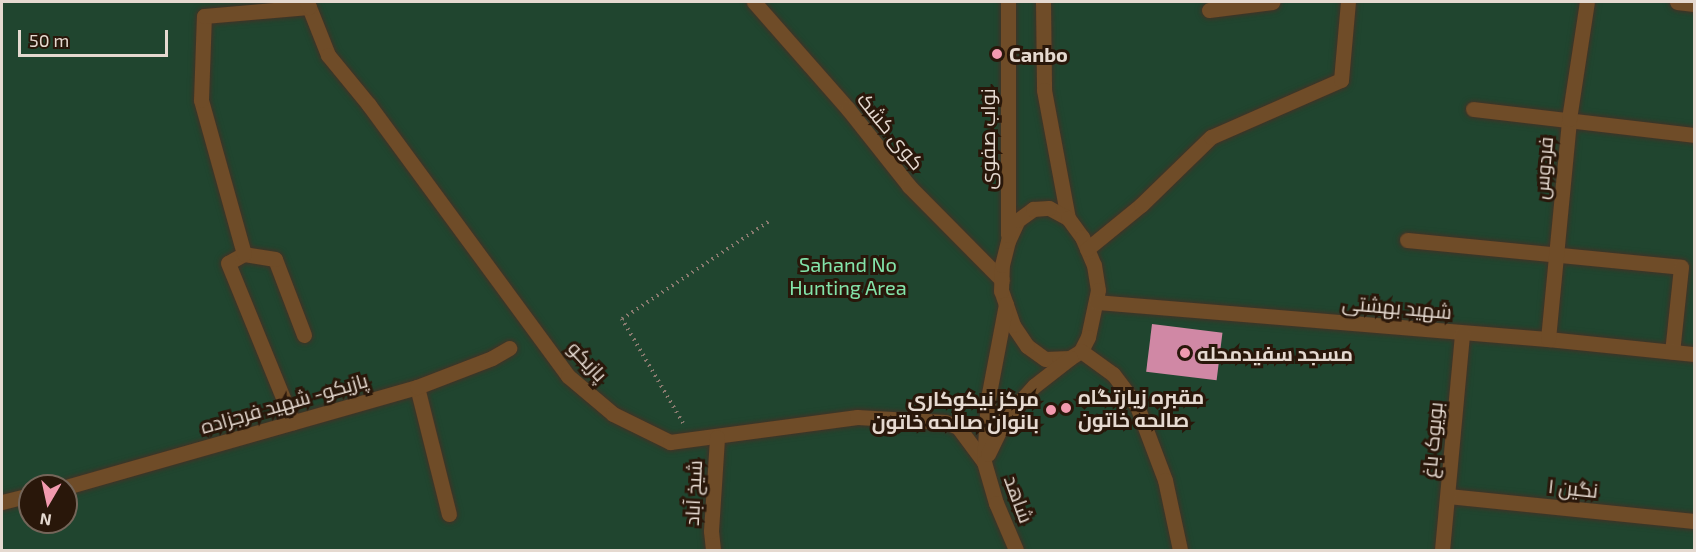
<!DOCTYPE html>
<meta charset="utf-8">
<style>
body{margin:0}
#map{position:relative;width:1696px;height:552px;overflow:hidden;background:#29170a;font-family:"Exo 2",Cairo,sans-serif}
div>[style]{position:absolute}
.green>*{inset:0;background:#20452f}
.building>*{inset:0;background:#d088a5;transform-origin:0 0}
.path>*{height:4px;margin-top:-2px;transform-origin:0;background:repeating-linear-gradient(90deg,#8a7b70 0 1.5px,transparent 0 6px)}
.roads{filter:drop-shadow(0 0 2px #433226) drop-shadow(0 0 2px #433226)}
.minor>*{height:15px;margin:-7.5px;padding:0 7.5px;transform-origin:7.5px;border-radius:7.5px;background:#6f4c28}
.dots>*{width:16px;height:16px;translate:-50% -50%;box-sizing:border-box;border:3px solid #29170a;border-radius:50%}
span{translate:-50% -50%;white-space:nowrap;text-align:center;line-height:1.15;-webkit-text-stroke:6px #29170a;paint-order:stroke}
.poi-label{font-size:20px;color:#e5d9d0;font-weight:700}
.left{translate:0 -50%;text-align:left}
.right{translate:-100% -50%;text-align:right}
.street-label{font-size:20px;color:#e5d9d0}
.park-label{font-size:20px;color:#83e4aa}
.frame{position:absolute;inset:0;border:3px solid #e5d9d0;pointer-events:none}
.north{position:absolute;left:18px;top:474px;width:60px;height:60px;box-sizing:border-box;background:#29170a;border:2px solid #746559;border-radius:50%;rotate:189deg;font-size:16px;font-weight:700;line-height:24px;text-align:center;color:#e5d9d0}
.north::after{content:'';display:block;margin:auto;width:21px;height:27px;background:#f29aaf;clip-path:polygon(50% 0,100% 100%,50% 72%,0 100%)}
.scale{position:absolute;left:18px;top:30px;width:150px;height:27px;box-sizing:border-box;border:3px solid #e5d9d0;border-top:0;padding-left:8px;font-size:18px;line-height:21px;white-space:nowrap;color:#e5d9d0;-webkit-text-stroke:4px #29170a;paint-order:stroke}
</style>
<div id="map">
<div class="green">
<i style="clip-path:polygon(evenodd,2px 2px,1694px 2px,1694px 550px,2px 550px,2px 2px,30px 486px,66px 486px,66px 522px,30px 522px,30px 486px)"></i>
</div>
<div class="building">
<i style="left:1152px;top:324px;width:71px;height:48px;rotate:7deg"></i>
</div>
<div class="path">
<i style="left:683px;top:423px;width:121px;rotate:-120.4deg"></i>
<i style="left:622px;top:319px;width:179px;rotate:-33.6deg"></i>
</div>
<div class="roads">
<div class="minor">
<i style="left:754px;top:2px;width:142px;rotate:48.7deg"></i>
<i style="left:848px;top:109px;width:98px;rotate:51.6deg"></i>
<i style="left:909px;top:186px;width:132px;rotate:45.3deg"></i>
<i style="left:1043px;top:2px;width:88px;rotate:89.3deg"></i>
<i style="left:1044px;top:90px;width:130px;rotate:79.4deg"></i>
<i style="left:1677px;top:2px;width:17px;rotate:7deg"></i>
<i style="left:309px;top:7px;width:52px;rotate:68.4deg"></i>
<i style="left:328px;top:55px;width:65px;rotate:50.6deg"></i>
<i style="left:369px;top:105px;width:336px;rotate:53.7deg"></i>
<i style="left:568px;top:376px;width:59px;rotate:40.2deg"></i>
<i style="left:613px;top:414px;width:64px;rotate:26.2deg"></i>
<i style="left:670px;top:442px;width:189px;rotate:-7.6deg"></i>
<i style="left:857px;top:417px;width:88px;rotate:3.3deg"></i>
<i style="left:945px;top:422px;width:14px;rotate:21deg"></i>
<i style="left:958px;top:427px;width:44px;rotate:53.4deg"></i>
<i style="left:1209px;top:10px;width:64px;rotate:-7.2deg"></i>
<i style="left:1473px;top:109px;width:223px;rotate:6.7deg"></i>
<i style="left:1049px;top:208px;width:21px;rotate:28deg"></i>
<i style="left:1068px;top:218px;width:24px;rotate:54deg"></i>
<i style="left:1082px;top:237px;width:30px;rotate:67deg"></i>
<i style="left:1094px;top:265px;width:25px;rotate:81deg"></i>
<i style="left:1098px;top:290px;width:48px;rotate:102deg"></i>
<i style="left:1088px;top:337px;width:16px;rotate:117deg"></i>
<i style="left:1081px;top:351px;width:13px;rotate:148deg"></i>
<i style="left:1070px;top:358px;width:25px;rotate:178deg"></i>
<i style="left:1045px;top:359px;width:22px;rotate:-144deg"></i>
<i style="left:1027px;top:346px;width:25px;rotate:-124deg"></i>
<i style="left:1013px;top:325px;width:36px;rotate:-109deg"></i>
<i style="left:1001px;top:291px;width:26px;rotate:-88deg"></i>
<i style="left:1002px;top:265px;width:25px;rotate:-76deg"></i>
<i style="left:1008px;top:241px;width:23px;rotate:-65deg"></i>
<i style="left:1018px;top:220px;width:19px;rotate:-36deg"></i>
<i style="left:1033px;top:209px;width:16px;rotate:-4deg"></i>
<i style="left:1008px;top:235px;width:233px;rotate:-90deg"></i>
<i style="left:1407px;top:240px;width:275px;rotate:5.6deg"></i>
<i style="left:1681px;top:267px;width:85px;rotate:96deg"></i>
<i style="left:1087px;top:249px;width:70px;rotate:-39.2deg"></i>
<i style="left:1141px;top:205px;width:98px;rotate:-44.2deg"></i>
<i style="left:1211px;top:137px;width:142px;rotate:-23.7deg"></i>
<i style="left:1341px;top:80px;width:78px;rotate:-84.9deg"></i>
<i style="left:244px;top:254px;width:18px;rotate:151deg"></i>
<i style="left:228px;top:263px;width:172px;rotate:67.8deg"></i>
<i style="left:1096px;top:302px;width:454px;rotate:4.7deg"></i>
<i style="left:1548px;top:339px;width:147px;rotate:5.9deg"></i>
<i style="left:1006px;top:304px;width:96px;rotate:100.8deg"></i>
<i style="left:988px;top:398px;width:64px;rotate:93.6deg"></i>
<i style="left:984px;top:462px;width:43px;rotate:73.7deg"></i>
<i style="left:996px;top:503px;width:51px;rotate:66.9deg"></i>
<i style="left:304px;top:335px;width:81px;rotate:-110.9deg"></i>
<i style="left:275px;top:259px;width:31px;rotate:-171deg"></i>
<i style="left:244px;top:254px;width:160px;rotate:-105.6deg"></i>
<i style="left:201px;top:100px;width:84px;rotate:-88deg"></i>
<i style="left:204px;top:16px;width:105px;rotate:-4.9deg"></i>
<i style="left:309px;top:7px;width:5px;rotate:-112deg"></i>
<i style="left:1548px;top:339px;width:221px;rotate:-84.5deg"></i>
<i style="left:1569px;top:119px;width:118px;rotate:-81.3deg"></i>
<i style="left:1081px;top:351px;width:39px;rotate:36deg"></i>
<i style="left:1113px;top:374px;width:40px;rotate:53deg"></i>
<i style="left:1137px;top:406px;width:79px;rotate:69.3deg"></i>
<i style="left:1165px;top:480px;width:72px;rotate:77.9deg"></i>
<i style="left:417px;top:387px;width:131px;rotate:75.9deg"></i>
<i style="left:988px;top:454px;width:41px;rotate:-64.1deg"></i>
<i style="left:1006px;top:417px;width:42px;rotate:-47.9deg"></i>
<i style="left:1034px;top:386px;width:46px;rotate:-37.9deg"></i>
<i style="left:66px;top:487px;width:365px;rotate:-15.9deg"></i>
<i style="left:417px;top:387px;width:80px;rotate:-21.1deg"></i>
<i style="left:492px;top:358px;width:20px;rotate:-30deg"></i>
<i style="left:1448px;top:496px;width:247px;rotate:5.8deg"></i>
<i style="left:2px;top:502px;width:29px;rotate:-14deg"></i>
<i style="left:713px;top:550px;width:19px;rotate:-96deg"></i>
<i style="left:711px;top:531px;width:94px;rotate:-86.3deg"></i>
<i style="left:1442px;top:550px;width:217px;rotate:-84.7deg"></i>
</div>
</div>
<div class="dots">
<i style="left:997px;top:54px;background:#f29aaf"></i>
<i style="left:1185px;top:353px;background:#f29aaf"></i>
<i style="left:1066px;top:408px;background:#f29aaf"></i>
<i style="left:1051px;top:410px;background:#f29aaf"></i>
</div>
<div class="poi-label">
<span class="left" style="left:1009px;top:54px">Canbo</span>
<span class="left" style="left:1197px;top:353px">مسجد سفیدمحله</span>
<span class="left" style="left:1078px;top:408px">مقبره زیارتگاه<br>صالحه خاتون</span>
<span class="right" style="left:1039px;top:410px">مرکز نیکوکاری<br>بانوان صالحه خاتون</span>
</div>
<div class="street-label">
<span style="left:891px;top:131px;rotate:51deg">کوی کشک</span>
<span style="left:987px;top:139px;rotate:-90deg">نواب صفوی</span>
<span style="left:1543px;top:168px;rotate:-85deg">فردوس</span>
<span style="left:1397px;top:307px;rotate:5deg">شهید بهشتی</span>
<span style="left:588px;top:361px;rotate:47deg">پازیکو</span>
<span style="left:284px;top:403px;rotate:-16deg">پازیکو- شهید فرجزاده</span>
<span style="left:1432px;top:440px;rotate:-85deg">بویوک باغ</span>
<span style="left:1573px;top:488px;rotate:6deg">نگین ۱</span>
<span style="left:693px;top:493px;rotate:-87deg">شیخ آباد</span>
<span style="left:1019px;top:499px;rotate:70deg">شاهد</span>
</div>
<div class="park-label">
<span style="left:848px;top:276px">Sahand No<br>Hunting Area</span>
</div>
<div class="frame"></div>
<div class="north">N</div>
<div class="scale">50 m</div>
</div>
